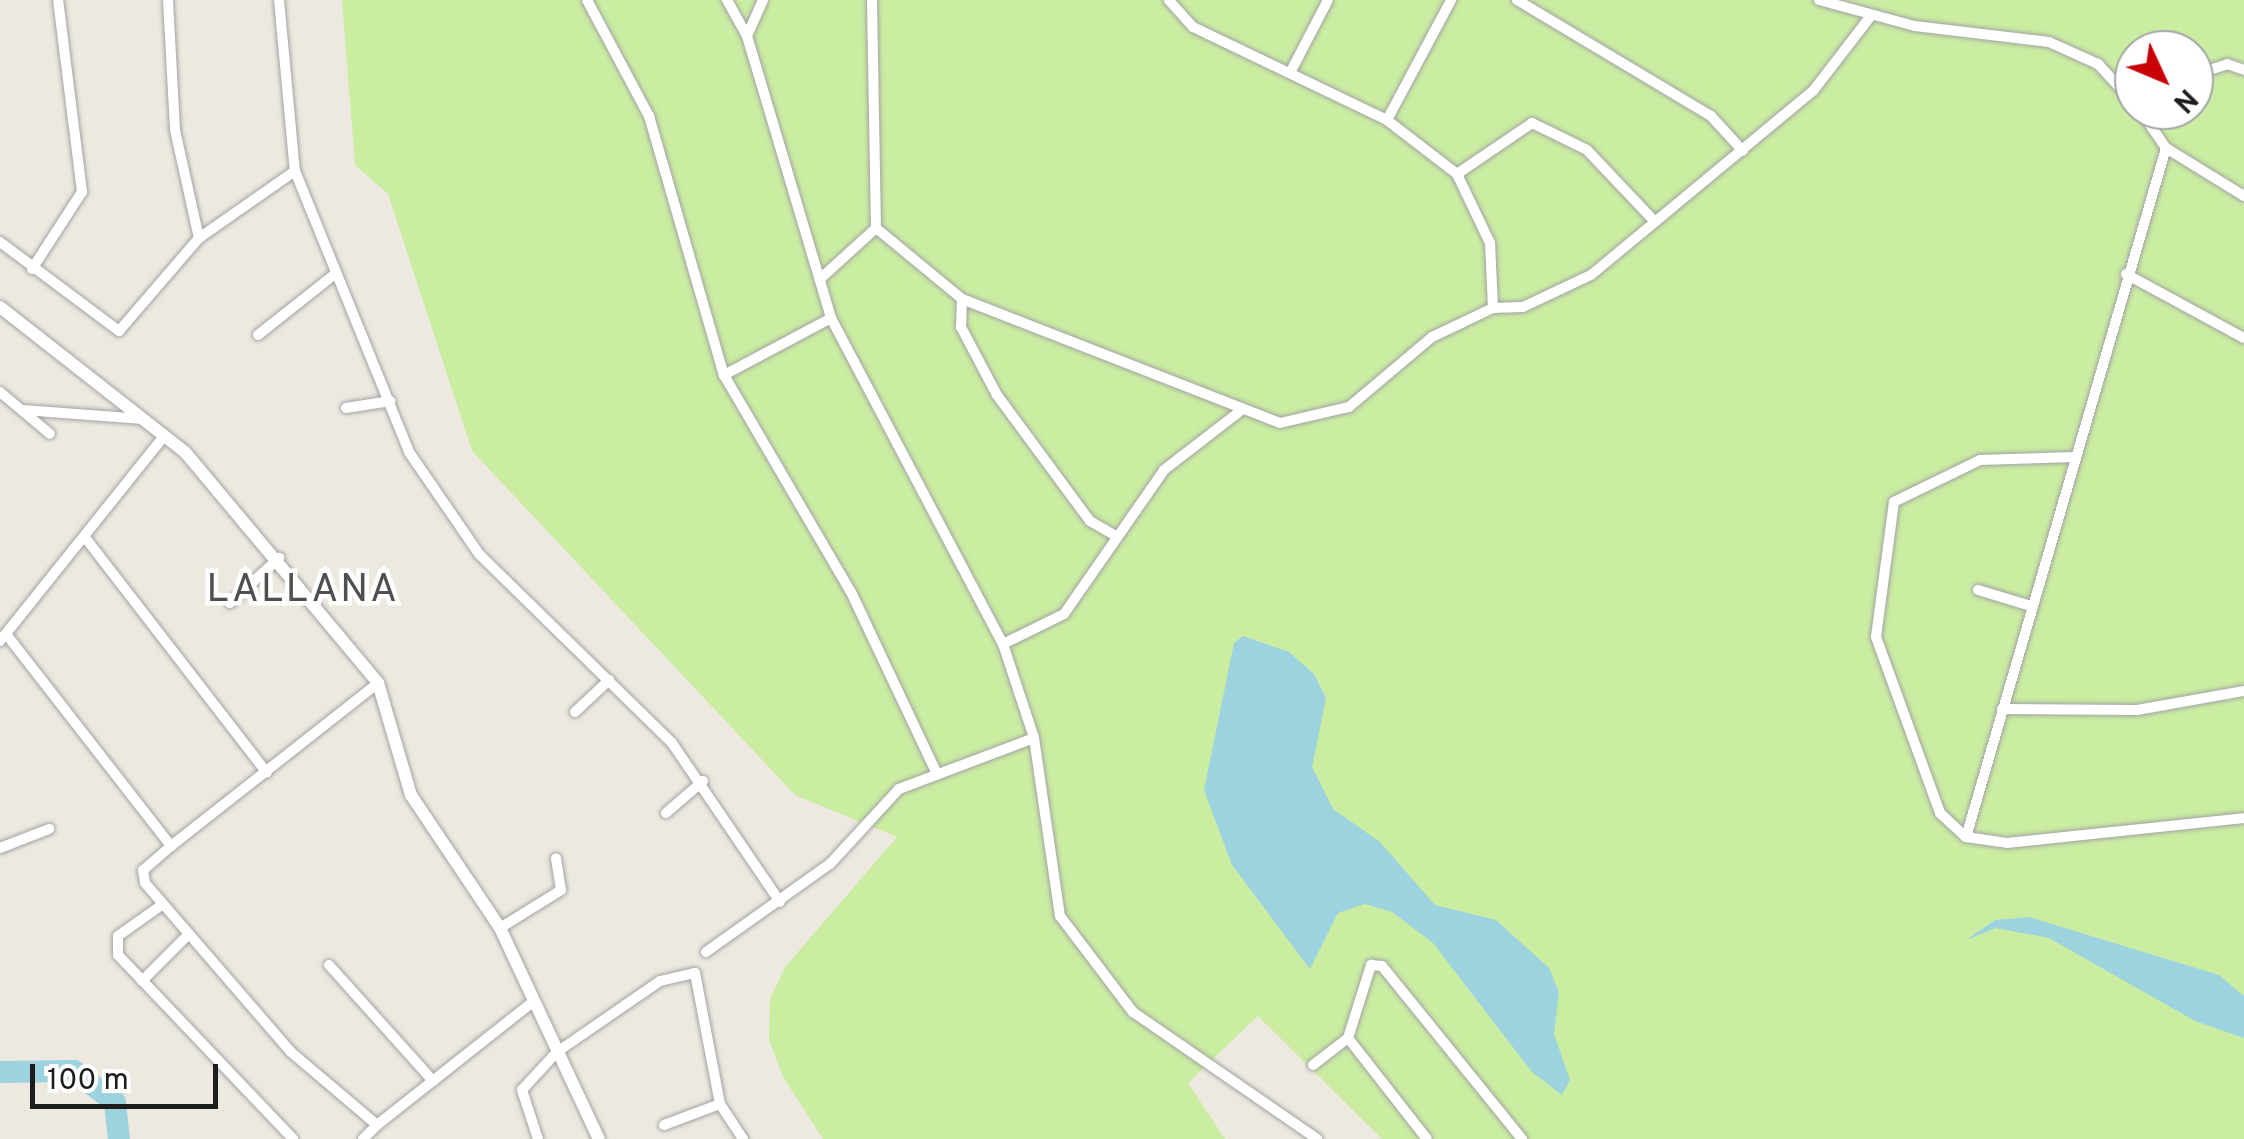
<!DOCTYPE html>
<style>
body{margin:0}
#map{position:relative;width:2244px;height:1139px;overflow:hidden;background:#eee9e0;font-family:Overpass,sans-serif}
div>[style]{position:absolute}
.grass>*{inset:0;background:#caeda2}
.water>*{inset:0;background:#9dd3df}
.river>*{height:22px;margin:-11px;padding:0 11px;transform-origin:11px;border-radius:11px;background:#9dd3df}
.roads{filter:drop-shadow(0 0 2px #a3a3a3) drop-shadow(0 0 2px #a3a3a3)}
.minor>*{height:10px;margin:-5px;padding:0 5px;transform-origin:5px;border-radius:5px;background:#fff}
.tertiary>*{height:12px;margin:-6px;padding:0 6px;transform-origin:6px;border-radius:6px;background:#fff}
span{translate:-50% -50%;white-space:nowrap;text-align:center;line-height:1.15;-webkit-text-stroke:9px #fff;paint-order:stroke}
.quarter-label{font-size:40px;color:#4f4f4f;letter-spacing:2.5px}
.north{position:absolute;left:2114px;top:30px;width:100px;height:100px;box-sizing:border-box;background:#fff;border:2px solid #a4a4a4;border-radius:50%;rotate:134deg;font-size:28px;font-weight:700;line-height:40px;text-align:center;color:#1c1c1c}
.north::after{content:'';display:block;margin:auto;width:35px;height:45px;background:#c80008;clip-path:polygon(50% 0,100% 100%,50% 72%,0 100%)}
.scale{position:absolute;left:30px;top:1064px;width:188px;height:45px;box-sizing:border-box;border:5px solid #1c1c1c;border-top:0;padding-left:12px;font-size:30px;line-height:35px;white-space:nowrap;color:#1c1c1c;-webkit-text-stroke:8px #fff;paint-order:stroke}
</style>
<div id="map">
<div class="grass">
<i style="clip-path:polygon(evenodd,342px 0,2244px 0,2244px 1139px,1382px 1139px,1258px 1016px,1188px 1083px,1225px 1139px,823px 1139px,783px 1077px,769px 1040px,770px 999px,785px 967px,897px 837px,795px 795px,472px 451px,388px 194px,355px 165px,342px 0,2134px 50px,2194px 50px,2194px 110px,2134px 110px,2134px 50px)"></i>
</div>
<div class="water">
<i style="clip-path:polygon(1243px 636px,1289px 652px,1314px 674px,1326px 698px,1312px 767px,1333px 809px,1380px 842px,1435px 905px,1496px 920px,1549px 968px,1559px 992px,1554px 1034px,1570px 1080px,1562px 1095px,1532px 1072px,1433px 943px,1392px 912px,1365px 904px,1338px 913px,1310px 969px,1232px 865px,1204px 790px,1234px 643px)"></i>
<i style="clip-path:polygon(2029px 917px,2219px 975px,2244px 996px,2244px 1038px,2195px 1021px,2049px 938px,1996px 928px,1966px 940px,1995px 920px)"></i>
</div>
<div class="river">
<i style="left:0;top:1072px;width:74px;rotate:-0.8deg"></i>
<i style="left:74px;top:1071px;width:51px;rotate:37.1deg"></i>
<i style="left:115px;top:1102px;width:37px;rotate:84deg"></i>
</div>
<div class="roads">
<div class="minor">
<i style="left:168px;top:0;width:130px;rotate:86.9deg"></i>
<i style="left:175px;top:130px;width:111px;rotate:77.5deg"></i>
<i style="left:279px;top:0;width:172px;rotate:84.7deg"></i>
<i style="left:295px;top:171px;width:303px;rotate:67.9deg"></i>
<i style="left:409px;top:452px;width:124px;rotate:55.5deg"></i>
<i style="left:479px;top:554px;width:270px;rotate:44.4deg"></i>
<i style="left:672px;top:743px;width:192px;rotate:55.8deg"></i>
<i style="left:587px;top:0;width:132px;rotate:61.9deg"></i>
<i style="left:649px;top:116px;width:270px;rotate:73.9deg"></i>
<i style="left:724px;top:375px;width:251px;rotate:59.7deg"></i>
<i style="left:851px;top:592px;width:197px;rotate:64.7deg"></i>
<i style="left:727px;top:0;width:41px;rotate:60.9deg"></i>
<i style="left:747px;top:36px;width:294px;rotate:73.4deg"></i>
<i style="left:831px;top:318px;width:369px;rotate:62.2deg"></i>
<i style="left:1003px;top:644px;width:99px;rotate:71.7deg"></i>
<i style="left:1034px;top:738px;width:180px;rotate:81.7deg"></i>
<i style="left:1060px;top:916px;width:121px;rotate:52.8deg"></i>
<i style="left:1133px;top:1012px;width:224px;rotate:34.6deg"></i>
<i style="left:872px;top:0;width:228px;rotate:89deg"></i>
<i style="left:876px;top:228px;width:112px;rotate:39.5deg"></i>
<i style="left:962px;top:299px;width:341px;rotate:21.3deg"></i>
<i style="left:1280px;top:423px;width:71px;rotate:-13.1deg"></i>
<i style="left:1349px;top:407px;width:109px;rotate:-40.1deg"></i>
<i style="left:1432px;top:337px;width:68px;rotate:-25.4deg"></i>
<i style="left:1493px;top:308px;width:65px;rotate:-92.6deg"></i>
<i style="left:1490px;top:243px;width:76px;rotate:-115.6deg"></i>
<i style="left:1457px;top:174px;width:88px;rotate:-142.4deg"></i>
<i style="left:1387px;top:120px;width:215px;rotate:-154.4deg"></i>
<i style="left:1193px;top:27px;width:36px;rotate:-132deg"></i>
<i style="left:1517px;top:0;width:226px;rotate:30.9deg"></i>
<i style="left:1711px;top:116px;width:47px;rotate:47.6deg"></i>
<i style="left:1819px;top:0;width:99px;rotate:15.2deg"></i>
<i style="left:1915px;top:26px;width:135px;rotate:6.8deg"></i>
<i style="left:2049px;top:42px;width:54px;rotate:24.2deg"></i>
<i style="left:2098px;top:64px;width:53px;rotate:47.3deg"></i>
<i style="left:747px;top:36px;width:39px;rotate:-66deg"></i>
<i style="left:1290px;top:73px;width:82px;rotate:-62.5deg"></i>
<i style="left:2194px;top:75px;width:35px;rotate:-18deg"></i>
<i style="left:2227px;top:64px;width:18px;rotate:19deg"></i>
<i style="left:2140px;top:110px;width:46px;rotate:55.6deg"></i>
<i style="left:2166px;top:148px;width:92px;rotate:31.6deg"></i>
<i style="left:1387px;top:120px;width:136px;rotate:-61.9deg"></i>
<i style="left:2152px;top:128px;width:22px;rotate:-56deg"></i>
<i style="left:1457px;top:174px;width:91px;rotate:-34.2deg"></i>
<i style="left:1532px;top:123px;width:61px;rotate:26.1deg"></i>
<i style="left:1587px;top:150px;width:99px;rotate:46.6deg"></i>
<i style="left:0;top:242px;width:149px;rotate:36.8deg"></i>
<i style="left:119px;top:331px;width:123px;rotate:-49.3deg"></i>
<i style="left:199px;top:238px;width:117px;rotate:-34.9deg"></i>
<i style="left:32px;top:269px;width:92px;rotate:-57deg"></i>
<i style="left:82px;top:192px;width:193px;rotate:-97.1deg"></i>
<i style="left:2126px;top:274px;width:134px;rotate:28.5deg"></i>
<i style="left:820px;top:279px;width:76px;rotate:-42.3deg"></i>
<i style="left:962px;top:299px;width:28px;rotate:92deg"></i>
<i style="left:961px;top:327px;width:77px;rotate:62.1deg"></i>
<i style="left:997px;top:395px;width:157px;rotate:53.6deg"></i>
<i style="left:1090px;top:521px;width:30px;rotate:30deg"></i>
<i style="left:1493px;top:308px;width:30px;rotate:-2deg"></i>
<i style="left:1523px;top:307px;width:75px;rotate:-25.2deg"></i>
<i style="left:1591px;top:275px;width:288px;rotate:-39.7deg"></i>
<i style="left:1813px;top:91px;width:93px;rotate:-52.4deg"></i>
<i style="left:258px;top:335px;width:98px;rotate:-38.4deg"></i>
<i style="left:724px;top:375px;width:121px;rotate:-28deg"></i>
<i style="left:0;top:392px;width:65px;rotate:40deg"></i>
<i style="left:346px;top:408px;width:45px;rotate:-9deg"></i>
<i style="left:23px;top:410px;width:120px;rotate:4.3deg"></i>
<i style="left:2074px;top:457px;width:94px;rotate:178.2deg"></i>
<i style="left:1980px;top:460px;width:96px;rotate:154deg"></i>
<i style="left:1894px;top:502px;width:136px;rotate:97.6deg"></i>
<i style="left:1876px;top:637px;width:187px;rotate:70deg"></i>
<i style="left:1940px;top:813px;width:35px;rotate:43deg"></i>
<i style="left:1966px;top:837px;width:41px;rotate:8.3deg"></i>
<i style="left:2007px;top:843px;width:238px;rotate:-6deg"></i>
<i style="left:87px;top:540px;width:294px;rotate:52.3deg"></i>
<i style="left:1978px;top:590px;width:55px;rotate:16.8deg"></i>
<i style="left:230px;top:603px;width:67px;rotate:-42.6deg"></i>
<i style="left:6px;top:634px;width:269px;rotate:52.1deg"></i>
<i style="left:171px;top:846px;width:37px;rotate:139deg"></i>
<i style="left:143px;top:870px;width:13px;rotate:81deg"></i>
<i style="left:145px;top:883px;width:223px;rotate:49.2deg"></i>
<i style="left:291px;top:1052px;width:113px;rotate:40.3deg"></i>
<i style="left:377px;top:1125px;width:200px;rotate:-38.3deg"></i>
<i style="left:0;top:641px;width:263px;rotate:-51.3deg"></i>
<i style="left:1003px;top:644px;width:68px;rotate:-26.2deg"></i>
<i style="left:1064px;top:614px;width:175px;rotate:-55.2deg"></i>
<i style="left:1164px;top:470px;width:95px;rotate:-37.7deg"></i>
<i style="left:2002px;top:709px;width:135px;rotate:0.4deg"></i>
<i style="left:2137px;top:710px;width:109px;rotate:-10.1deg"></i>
<i style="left:575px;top:712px;width:47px;rotate:-43.3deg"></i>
<i style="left:666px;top:813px;width:49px;rotate:-40.9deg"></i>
<i style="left:1966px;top:837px;width:717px;rotate:-73.81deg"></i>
<i style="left:171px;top:846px;width:263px;rotate:-38.2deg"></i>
<i style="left:0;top:848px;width:53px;rotate:-21.2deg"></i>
<i style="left:163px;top:904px;width:55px;rotate:144.6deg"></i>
<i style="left:118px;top:936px;width:19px;rotate:90deg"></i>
<i style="left:118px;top:955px;width:254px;rotate:46.4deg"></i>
<i style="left:500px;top:928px;width:72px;rotate:-31.9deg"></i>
<i style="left:561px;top:890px;width:32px;rotate:-99deg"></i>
<i style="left:706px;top:952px;width:152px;rotate:-35.4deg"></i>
<i style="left:830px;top:864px;width:102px;rotate:-47.4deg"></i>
<i style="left:899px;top:789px;width:144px;rotate:-20.7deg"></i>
<i style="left:329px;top:965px;width:156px;rotate:48.1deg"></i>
<i style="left:142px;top:981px;width:66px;rotate:-45deg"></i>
<i style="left:1348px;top:1038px;width:128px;rotate:52deg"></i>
<i style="left:1313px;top:1065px;width:44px;rotate:-37.6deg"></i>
<i style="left:1348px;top:1038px;width:77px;rotate:-72.5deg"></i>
<i style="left:1371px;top:965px;width:11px;rotate:5deg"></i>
<i style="left:1382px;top:966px;width:223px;rotate:51deg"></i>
<i style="left:664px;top:1125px;width:60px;rotate:-20.6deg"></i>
<i style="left:363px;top:1139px;width:20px;rotate:-45deg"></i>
<i style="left:538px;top:1139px;width:52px;rotate:-108.1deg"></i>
<i style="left:522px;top:1090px;width:52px;rotate:-47.4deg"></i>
<i style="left:557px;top:1052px;width:125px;rotate:-34.6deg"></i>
<i style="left:660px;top:981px;width:36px;rotate:-13deg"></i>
<i style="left:695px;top:973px;width:133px;rotate:79.2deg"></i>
<i style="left:720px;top:1104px;width:42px;rotate:56.7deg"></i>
</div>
<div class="tertiary">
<i style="left:0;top:307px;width:235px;rotate:38.1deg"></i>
<i style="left:185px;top:452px;width:301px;rotate:50.1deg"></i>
<i style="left:378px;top:683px;width:117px;rotate:73.6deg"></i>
<i style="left:411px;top:795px;width:160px;rotate:56.2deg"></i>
<i style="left:500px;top:928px;width:233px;rotate:64.9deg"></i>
</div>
</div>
<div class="quarter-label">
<span style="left:303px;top:591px">LALLANA</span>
</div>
<div class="north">N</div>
<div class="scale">100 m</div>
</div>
